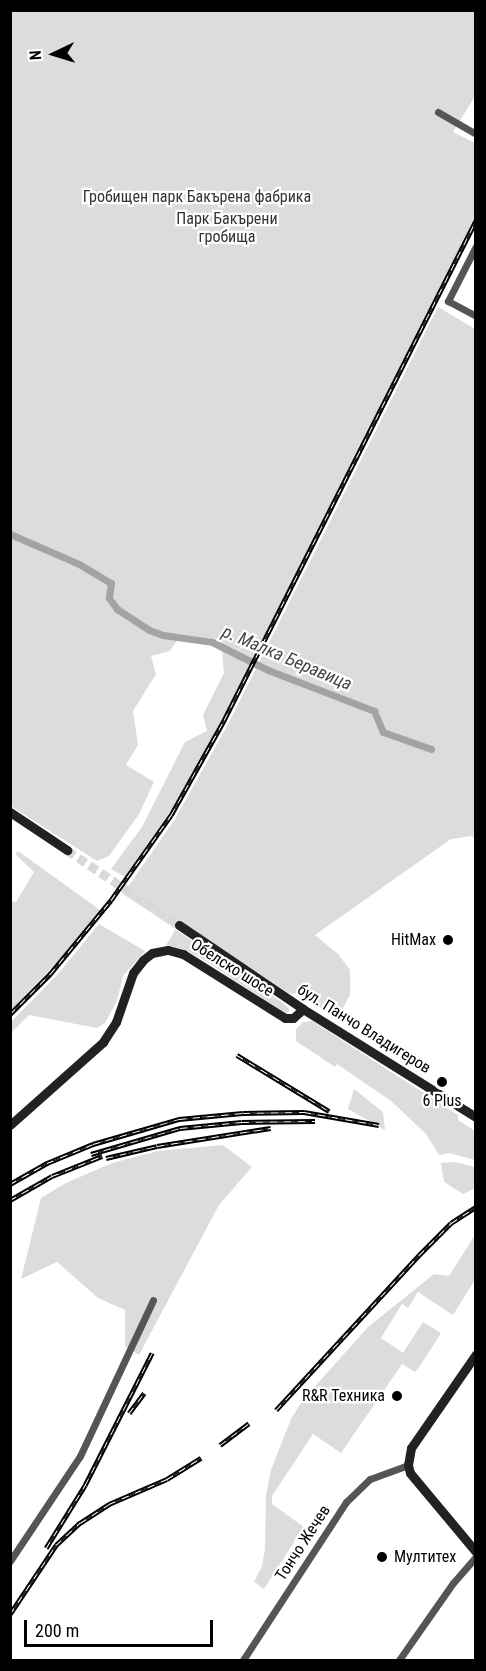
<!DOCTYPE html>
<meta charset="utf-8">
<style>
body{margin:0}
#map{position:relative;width:486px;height:1671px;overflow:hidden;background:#fff;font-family:"Roboto Condensed",sans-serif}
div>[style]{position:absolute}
.green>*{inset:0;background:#dcdcdc}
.canal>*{height:7px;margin:-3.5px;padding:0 3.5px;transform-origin:3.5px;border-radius:3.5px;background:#a3a3a3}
.secondary-tunnel>*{height:9px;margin-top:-4.5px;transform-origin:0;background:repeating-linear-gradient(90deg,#d9d9d9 0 9px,transparent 0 13.5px)}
.street>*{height:7px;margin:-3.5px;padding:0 3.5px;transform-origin:3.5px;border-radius:3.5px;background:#555}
.secondary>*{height:9px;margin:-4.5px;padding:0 4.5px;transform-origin:4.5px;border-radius:4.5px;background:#222}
.rail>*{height:4.5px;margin-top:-2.25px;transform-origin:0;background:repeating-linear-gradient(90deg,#fff 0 7px,#000 0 14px);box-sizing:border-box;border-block:2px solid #000}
.dots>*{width:16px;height:16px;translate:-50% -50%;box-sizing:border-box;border:3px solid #fff;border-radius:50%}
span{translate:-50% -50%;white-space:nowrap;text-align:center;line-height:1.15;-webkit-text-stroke:4.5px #fff;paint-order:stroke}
.park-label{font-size:16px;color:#333}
.poi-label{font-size:16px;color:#000}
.right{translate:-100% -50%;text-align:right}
.left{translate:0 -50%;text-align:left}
.street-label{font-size:16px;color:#000}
.water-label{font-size:18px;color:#444;font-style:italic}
.frame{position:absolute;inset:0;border:12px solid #000;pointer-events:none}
.north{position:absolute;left:24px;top:24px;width:60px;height:60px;-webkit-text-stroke:4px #fff;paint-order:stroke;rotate:266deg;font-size:16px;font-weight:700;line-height:24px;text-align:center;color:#000}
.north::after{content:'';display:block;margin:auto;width:21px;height:27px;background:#000;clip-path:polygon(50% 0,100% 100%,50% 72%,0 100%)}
.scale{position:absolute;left:24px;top:1620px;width:189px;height:27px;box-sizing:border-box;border:3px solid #000;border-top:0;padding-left:8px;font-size:18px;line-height:21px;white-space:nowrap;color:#000;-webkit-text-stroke:4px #fff;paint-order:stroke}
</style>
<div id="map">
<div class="green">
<i style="clip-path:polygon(10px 11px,475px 11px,475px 96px,453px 132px,475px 143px,475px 217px,219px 725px,178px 800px,125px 877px,111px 869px,142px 827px,185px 742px,207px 731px,203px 715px,224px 673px,222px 651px,209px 643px,178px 639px,170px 651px,151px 656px,156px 674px,133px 711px,138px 745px,126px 765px,154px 782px,139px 814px,109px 856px,97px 861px,11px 806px)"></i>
<i style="clip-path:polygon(438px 307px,475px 329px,475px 840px,472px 836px,451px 839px,315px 935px,338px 954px,350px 970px,350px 995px,337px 1019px,298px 993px,290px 994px,181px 922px,176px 930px,283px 1003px,290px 1010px,287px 1014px,202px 959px,184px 949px,166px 945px,176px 929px,123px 894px,175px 819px,226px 728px)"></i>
<i style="clip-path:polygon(18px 851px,100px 910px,58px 961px,11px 1010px,11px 901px,16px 902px,34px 872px,15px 854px)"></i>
<i style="clip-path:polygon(99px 924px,145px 951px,123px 976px,117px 1001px,105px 1023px,97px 1028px,29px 1015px,11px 1033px,11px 1022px,58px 974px)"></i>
<i style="clip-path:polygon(312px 1021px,458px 1115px,458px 1120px,475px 1131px,475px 1160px,449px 1153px,439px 1155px,426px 1134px,391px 1101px,337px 1064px,335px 1067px,296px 1041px,296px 1029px,303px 1022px)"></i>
<i style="clip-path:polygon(354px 1089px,383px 1112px,385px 1130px,348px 1109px)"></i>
<i style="clip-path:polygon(223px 1145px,252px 1167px,219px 1205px,139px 1355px,125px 1346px,125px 1310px,98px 1298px,57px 1262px,21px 1279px,41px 1198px,66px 1183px,112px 1163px,158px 1151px)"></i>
<i style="clip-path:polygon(455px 1162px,475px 1167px,475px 1188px,463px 1194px,444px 1182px,441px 1163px)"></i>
<i style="clip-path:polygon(475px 1235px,475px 1280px,453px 1315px,418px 1292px,408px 1308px,402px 1304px,381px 1338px,403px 1353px,423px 1322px,441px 1333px,420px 1366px,415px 1372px,402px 1364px,341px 1453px,313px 1434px,272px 1496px,272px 1504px,304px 1527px,264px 1589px,254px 1582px,262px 1566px,265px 1549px,266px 1495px,271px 1470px,291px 1419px,302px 1401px,368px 1327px,434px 1274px,449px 1276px)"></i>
</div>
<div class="canal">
<i style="left:10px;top:534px;width:75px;rotate:23.5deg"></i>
<i style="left:79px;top:564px;width:37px;rotate:31deg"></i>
<i style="left:111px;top:583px;width:15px;rotate:98deg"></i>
<i style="left:109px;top:598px;width:14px;rotate:54deg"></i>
<i style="left:117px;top:609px;width:38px;rotate:33deg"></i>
<i style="left:149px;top:630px;width:15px;rotate:20deg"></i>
<i style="left:163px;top:635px;width:49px;rotate:8.1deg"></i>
<i style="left:212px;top:642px;width:63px;rotate:26.6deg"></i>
<i style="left:268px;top:670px;width:114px;rotate:21.1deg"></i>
<i style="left:374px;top:711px;width:23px;rotate:67deg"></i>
<i style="left:383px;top:732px;width:51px;rotate:19.5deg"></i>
</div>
<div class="secondary-tunnel">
<i style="left:67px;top:850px;width:135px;rotate:33.8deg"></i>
</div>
<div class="street">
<i style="left:438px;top:112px;width:44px;rotate:30.1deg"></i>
<i style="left:476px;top:246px;width:62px;rotate:117deg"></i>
<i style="left:448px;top:301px;width:32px;rotate:28deg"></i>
<i style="left:10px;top:1561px;width:126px;rotate:-56.3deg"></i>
<i style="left:80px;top:1456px;width:172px;rotate:-64.9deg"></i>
<i style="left:243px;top:1660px;width:189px;rotate:-56.9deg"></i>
<i style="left:346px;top:1502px;width:33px;rotate:-44deg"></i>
<i style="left:370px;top:1479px;width:40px;rotate:-20.2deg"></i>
<i style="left:399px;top:1660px;width:94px;rotate:-55deg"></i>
<i style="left:453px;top:1583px;width:35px;rotate:-49deg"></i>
</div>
<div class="secondary">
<i style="left:10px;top:812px;width:69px;rotate:33.7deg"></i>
<i style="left:179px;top:925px;width:150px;rotate:34.1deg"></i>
<i style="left:303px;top:1009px;width:204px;rotate:32deg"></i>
<i style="left:10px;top:1125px;width:125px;rotate:-41.7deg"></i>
<i style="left:103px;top:1042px;width:24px;rotate:-57deg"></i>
<i style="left:116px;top:1022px;width:52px;rotate:-70.9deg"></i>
<i style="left:133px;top:973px;width:16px;rotate:-52deg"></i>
<i style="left:143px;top:960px;width:11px;rotate:-38deg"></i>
<i style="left:152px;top:953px;width:16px;rotate:-11deg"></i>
<i style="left:168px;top:950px;width:16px;rotate:15deg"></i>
<i style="left:183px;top:954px;width:120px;rotate:32.1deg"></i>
<i style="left:285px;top:1018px;width:8px"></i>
<i style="left:293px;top:1018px;width:13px;rotate:-42deg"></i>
<i style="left:476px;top:1354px;width:114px;rotate:124.7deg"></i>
<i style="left:411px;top:1448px;width:17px;rotate:100deg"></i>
<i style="left:408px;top:1465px;width:8px;rotate:76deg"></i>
<i style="left:410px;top:1473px;width:103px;rotate:50.1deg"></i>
</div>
<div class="rail">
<i style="left:10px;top:1014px;width:57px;rotate:-45deg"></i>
<i style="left:50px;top:974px;width:96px;rotate:-50.5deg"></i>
<i style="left:111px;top:900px;width:104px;rotate:-54.8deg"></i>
<i style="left:171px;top:815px;width:109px;rotate:-60.8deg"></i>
<i style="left:224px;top:720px;width:560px;rotate:-63.25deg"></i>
<i style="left:237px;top:1055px;width:108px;rotate:31.3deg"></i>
<i style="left:91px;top:1154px;width:93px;rotate:-16.3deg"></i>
<i style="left:180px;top:1128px;width:62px;rotate:-5.5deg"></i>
<i style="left:242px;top:1122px;width:73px;rotate:-0.8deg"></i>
<i style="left:106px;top:1158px;width:52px;rotate:-13.2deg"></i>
<i style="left:157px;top:1146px;width:115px;rotate:-9deg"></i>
<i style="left:10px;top:1184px;width:43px;rotate:-29.6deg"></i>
<i style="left:47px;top:1163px;width:50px;rotate:-22.4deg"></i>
<i style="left:93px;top:1144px;width:90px;rotate:-16.2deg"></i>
<i style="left:179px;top:1119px;width:64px;rotate:-5.4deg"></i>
<i style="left:243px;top:1113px;width:61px;rotate:-0.9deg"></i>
<i style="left:304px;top:1112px;width:76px;rotate:9.8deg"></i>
<i style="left:10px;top:1200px;width:48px;rotate:-29.7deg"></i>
<i style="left:52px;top:1176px;width:54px;rotate:-21.8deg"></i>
<i style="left:276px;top:1410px;width:211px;rotate:-47.3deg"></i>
<i style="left:419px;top:1255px;width:45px;rotate:-45deg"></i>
<i style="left:451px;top:1223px;width:30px;rotate:-33deg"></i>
<i style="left:129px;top:1413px;width:25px;rotate:-53deg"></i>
<i style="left:220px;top:1445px;width:36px;rotate:-37deg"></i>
<i style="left:46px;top:1548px;width:74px;rotate:-58.2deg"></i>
<i style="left:85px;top:1485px;width:148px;rotate:-63.1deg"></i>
<i style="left:10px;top:1614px;width:83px;rotate:-56.3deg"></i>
<i style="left:56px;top:1545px;width:33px;rotate:-43deg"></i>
<i style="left:80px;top:1523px;width:35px;rotate:-33deg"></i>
<i style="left:109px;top:1504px;width:63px;rotate:-23.3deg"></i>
<i style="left:167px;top:1479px;width:40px;rotate:-32deg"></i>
</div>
<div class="dots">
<i style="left:448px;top:940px;background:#000"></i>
<i style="left:442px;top:1082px;background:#000"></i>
<i style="left:397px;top:1396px;background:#000"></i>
<i style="left:382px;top:1557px;background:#000"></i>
</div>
<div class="park-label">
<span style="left:197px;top:197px">Гробищен парк Бакърена фабрика</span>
<span style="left:227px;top:228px">Парк Бакърени<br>гробища</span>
</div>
<div class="poi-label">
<span class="right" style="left:436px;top:940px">HitMax</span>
<span style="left:442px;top:1101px">6 Plus</span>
<span class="right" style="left:385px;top:1396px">R&amp;R Техника</span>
<span class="left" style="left:394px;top:1557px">Мултитех</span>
</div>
<div class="street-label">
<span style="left:232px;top:968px;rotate:32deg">Обелско шосе</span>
<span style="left:364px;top:1029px;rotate:32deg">бул. Панчо Владигеров</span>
<span style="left:303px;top:1543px;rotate:-57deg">Тончо Жечев</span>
</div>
<div class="water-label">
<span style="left:287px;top:658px;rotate:23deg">р. Малка Беравица</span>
</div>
<div class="frame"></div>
<div class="north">N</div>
<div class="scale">200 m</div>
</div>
